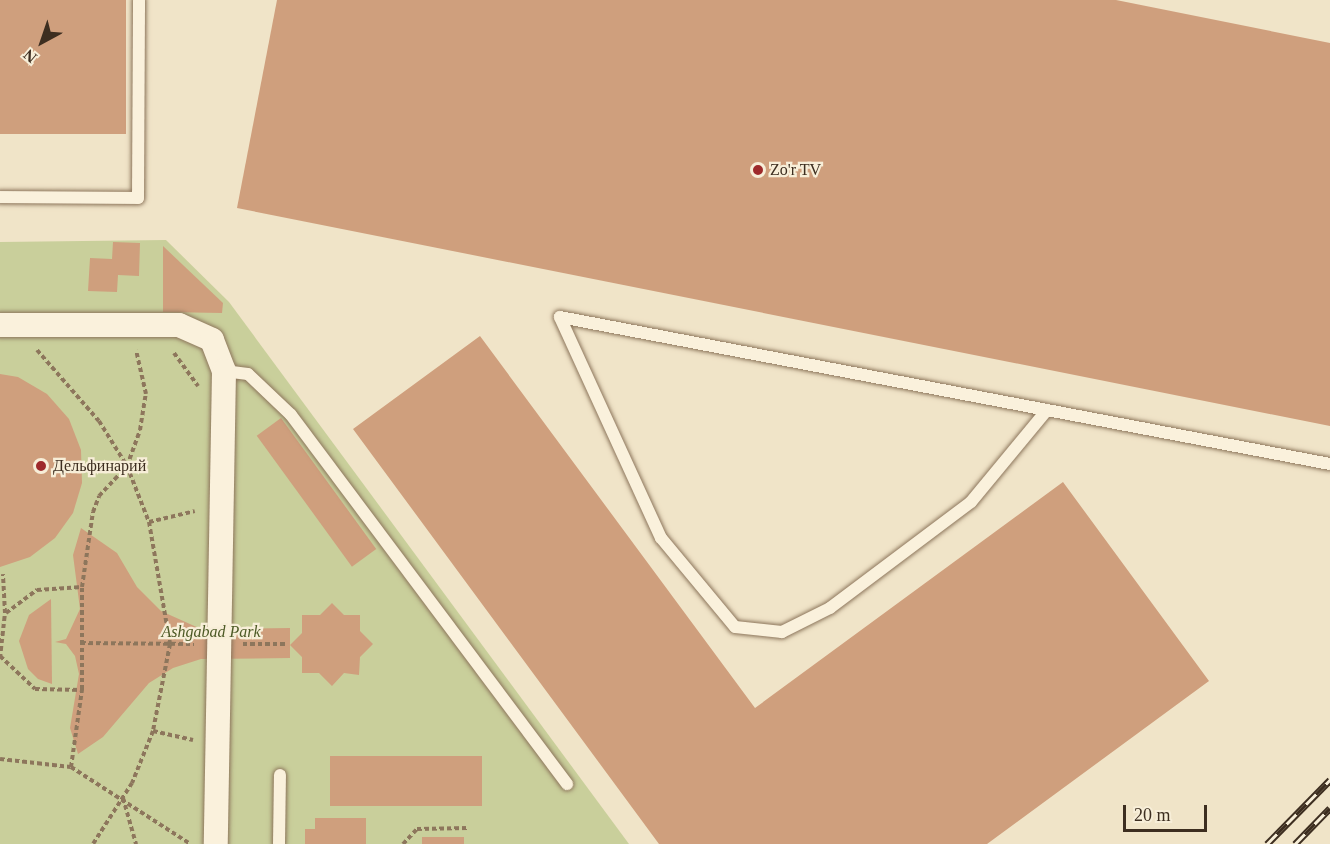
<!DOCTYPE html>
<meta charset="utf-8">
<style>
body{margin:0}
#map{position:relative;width:1330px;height:844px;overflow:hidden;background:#f0e4c8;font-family:"Times New Roman",serif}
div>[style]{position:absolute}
.green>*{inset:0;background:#c9cf9b}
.building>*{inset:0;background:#cf9f7d;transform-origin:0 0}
.path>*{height:4px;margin-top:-2px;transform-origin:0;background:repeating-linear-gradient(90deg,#8d765c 0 4.5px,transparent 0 7.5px)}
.roads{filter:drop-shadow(0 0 2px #8d765c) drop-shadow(0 0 2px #8d765c)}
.lane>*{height:12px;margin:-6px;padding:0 6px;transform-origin:6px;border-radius:6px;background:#faf1dc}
.street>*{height:24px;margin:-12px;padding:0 12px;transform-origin:12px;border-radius:12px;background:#faf1dc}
.rail>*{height:7px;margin-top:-3.5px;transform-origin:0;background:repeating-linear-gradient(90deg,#f7eed8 0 14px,#3d2e20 0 28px);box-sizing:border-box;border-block:2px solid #3d2e20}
.dots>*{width:16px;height:16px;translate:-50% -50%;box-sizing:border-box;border:3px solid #f7eed8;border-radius:50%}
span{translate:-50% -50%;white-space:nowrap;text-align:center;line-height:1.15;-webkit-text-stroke:4.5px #f7eed8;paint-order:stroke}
.poi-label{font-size:16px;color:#3d2e20}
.left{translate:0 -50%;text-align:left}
.park-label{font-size:16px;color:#4d5a26;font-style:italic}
.north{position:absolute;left:12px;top:12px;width:60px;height:60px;-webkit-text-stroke:4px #f7eed8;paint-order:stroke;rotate:220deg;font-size:16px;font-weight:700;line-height:24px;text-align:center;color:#3d2e20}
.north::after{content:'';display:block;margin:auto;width:21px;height:27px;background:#3d2e20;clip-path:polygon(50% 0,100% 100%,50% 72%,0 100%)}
.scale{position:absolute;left:1123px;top:805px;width:84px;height:27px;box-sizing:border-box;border:3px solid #3d2e20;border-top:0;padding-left:8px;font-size:18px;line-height:21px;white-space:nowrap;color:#3d2e20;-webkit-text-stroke:4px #f7eed8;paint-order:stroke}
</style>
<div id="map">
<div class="green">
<i style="clip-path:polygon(166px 240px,229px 302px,629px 844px,0 844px,0 242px)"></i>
</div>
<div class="building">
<i style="left:0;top:0;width:126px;height:134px"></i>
<i style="clip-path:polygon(277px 0,1116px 0,1330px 43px,1330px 426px,237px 208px)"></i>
<i style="clip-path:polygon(113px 242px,140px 243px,139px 276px,118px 275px,117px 292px,88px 291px,90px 258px,112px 259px)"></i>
<i style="clip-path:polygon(163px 246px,223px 303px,222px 313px,163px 312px)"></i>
<i style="clip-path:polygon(480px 336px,755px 708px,1063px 482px,1209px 681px,987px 844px,659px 844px,353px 429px)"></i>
<i style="clip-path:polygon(0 374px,18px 377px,47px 394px,69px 419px,81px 450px,82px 483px,73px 513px,55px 538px,30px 557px,0 567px)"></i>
<i style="left:281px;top:418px;width:162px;height:30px;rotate:54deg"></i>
<i style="clip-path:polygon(81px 528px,117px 553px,137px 587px,161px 611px,201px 629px,290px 628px,290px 658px,201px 659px,173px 668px,149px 683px,103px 737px,78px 754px,70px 728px,79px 674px,75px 656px,66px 644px,55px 642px,66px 639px,80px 609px,73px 555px)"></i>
<i style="clip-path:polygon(51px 599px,52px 684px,38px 679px,28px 669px,19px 641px,29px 615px)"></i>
<i style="clip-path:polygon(332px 603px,344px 615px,360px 615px,360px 631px,373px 644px,360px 657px,359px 675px,344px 673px,332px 686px,319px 673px,302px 673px,302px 657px,290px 645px,302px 633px,302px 615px,320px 615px)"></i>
<i style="left:330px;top:756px;width:152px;height:50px"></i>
<i style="clip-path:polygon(315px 818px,366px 818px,366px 844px,305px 844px,305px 829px,315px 829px)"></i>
<i style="left:422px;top:837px;width:42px;height:7px"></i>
</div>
<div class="path">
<i style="left:37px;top:350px;width:94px;rotate:48.9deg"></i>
<i style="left:99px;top:421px;width:53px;rotate:58.1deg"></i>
<i style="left:127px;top:466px;width:60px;rotate:68.6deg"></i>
<i style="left:149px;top:522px;width:124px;rotate:80.2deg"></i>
<i style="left:170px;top:644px;width:89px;rotate:101.1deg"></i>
<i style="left:153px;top:731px;width:56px;rotate:112deg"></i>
<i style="left:132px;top:783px;width:72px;rotate:122.6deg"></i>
<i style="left:174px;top:353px;width:41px;rotate:54deg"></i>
<i style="left:149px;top:522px;width:47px;rotate:-13.4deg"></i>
<i style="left:6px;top:613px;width:39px;rotate:-37deg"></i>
<i style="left:37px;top:590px;width:45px;rotate:-3.8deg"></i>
<i style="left:81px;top:643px;width:113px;rotate:0.5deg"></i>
<i style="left:243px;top:644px;width:42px"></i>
<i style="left:0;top:656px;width:48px;rotate:43.3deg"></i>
<i style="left:35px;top:689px;width:47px;rotate:1.2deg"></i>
<i style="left:0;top:658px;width:45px;rotate:-83.7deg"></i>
<i style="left:5px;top:613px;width:39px;rotate:-93deg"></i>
<i style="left:153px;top:731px;width:41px;rotate:12.7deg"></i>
<i style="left:0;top:759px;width:71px;rotate:6.4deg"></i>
<i style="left:71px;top:767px;width:140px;rotate:32.8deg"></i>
<i style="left:71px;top:767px;width:78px;rotate:-81.9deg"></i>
<i style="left:82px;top:690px;width:103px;rotate:-90deg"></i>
<i style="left:82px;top:587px;width:76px;rotate:-81.7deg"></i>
<i style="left:93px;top:512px;width:17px;rotate:-69deg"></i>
<i style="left:99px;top:496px;width:41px;rotate:-47deg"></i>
<i style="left:127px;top:466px;width:38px;rotate:-70deg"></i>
<i style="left:140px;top:430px;width:36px;rotate:-81deg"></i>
<i style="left:146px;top:394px;width:45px;rotate:-102.8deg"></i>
<i style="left:123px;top:798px;width:48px;rotate:74.2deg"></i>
<i style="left:403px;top:844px;width:21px;rotate:-47deg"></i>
<i style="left:417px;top:829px;width:51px;rotate:-1.1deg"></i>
</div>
<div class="roads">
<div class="lane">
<i style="left:0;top:197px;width:138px;rotate:0.4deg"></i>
<i style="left:138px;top:198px;width:198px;rotate:-89.7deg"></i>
<i style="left:224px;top:371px;width:24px;rotate:7deg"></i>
<i style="left:248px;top:374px;width:59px;rotate:43.6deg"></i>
<i style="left:291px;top:415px;width:461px;rotate:53.2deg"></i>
<i style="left:1047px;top:410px;width:119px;rotate:129.6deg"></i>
<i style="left:971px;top:502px;width:176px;rotate:143.1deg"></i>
<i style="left:830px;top:608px;width:54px;rotate:153.4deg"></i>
<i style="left:782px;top:632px;width:47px;rotate:-173.9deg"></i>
<i style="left:735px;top:627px;width:116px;rotate:-129.7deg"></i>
<i style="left:661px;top:538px;width:243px;rotate:-114.6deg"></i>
<i style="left:560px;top:317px;width:784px;rotate:10.81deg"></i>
<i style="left:279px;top:844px;width:69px;rotate:-89.2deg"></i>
</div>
<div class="street">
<i style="left:0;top:325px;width:179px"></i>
<i style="left:179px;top:325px;width:36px;rotate:24deg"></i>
<i style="left:212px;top:340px;width:33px;rotate:69deg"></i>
<i style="left:224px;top:371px;width:473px;rotate:91deg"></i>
</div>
</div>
<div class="rail">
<i style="left:1267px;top:844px;width:90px;rotate:-45.5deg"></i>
<i style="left:1295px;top:844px;width:50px;rotate:-45.8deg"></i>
</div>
<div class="dots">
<i style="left:758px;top:170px;background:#9e2a2b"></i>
<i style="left:41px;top:466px;background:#9e2a2b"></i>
</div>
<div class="poi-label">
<span class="left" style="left:770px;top:170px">Zo'r TV</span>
<span class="left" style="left:53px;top:466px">Дельфинарий</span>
</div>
<div class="park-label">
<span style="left:211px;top:632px">Ashgabad Park</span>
</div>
<div class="north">N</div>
<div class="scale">20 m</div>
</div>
